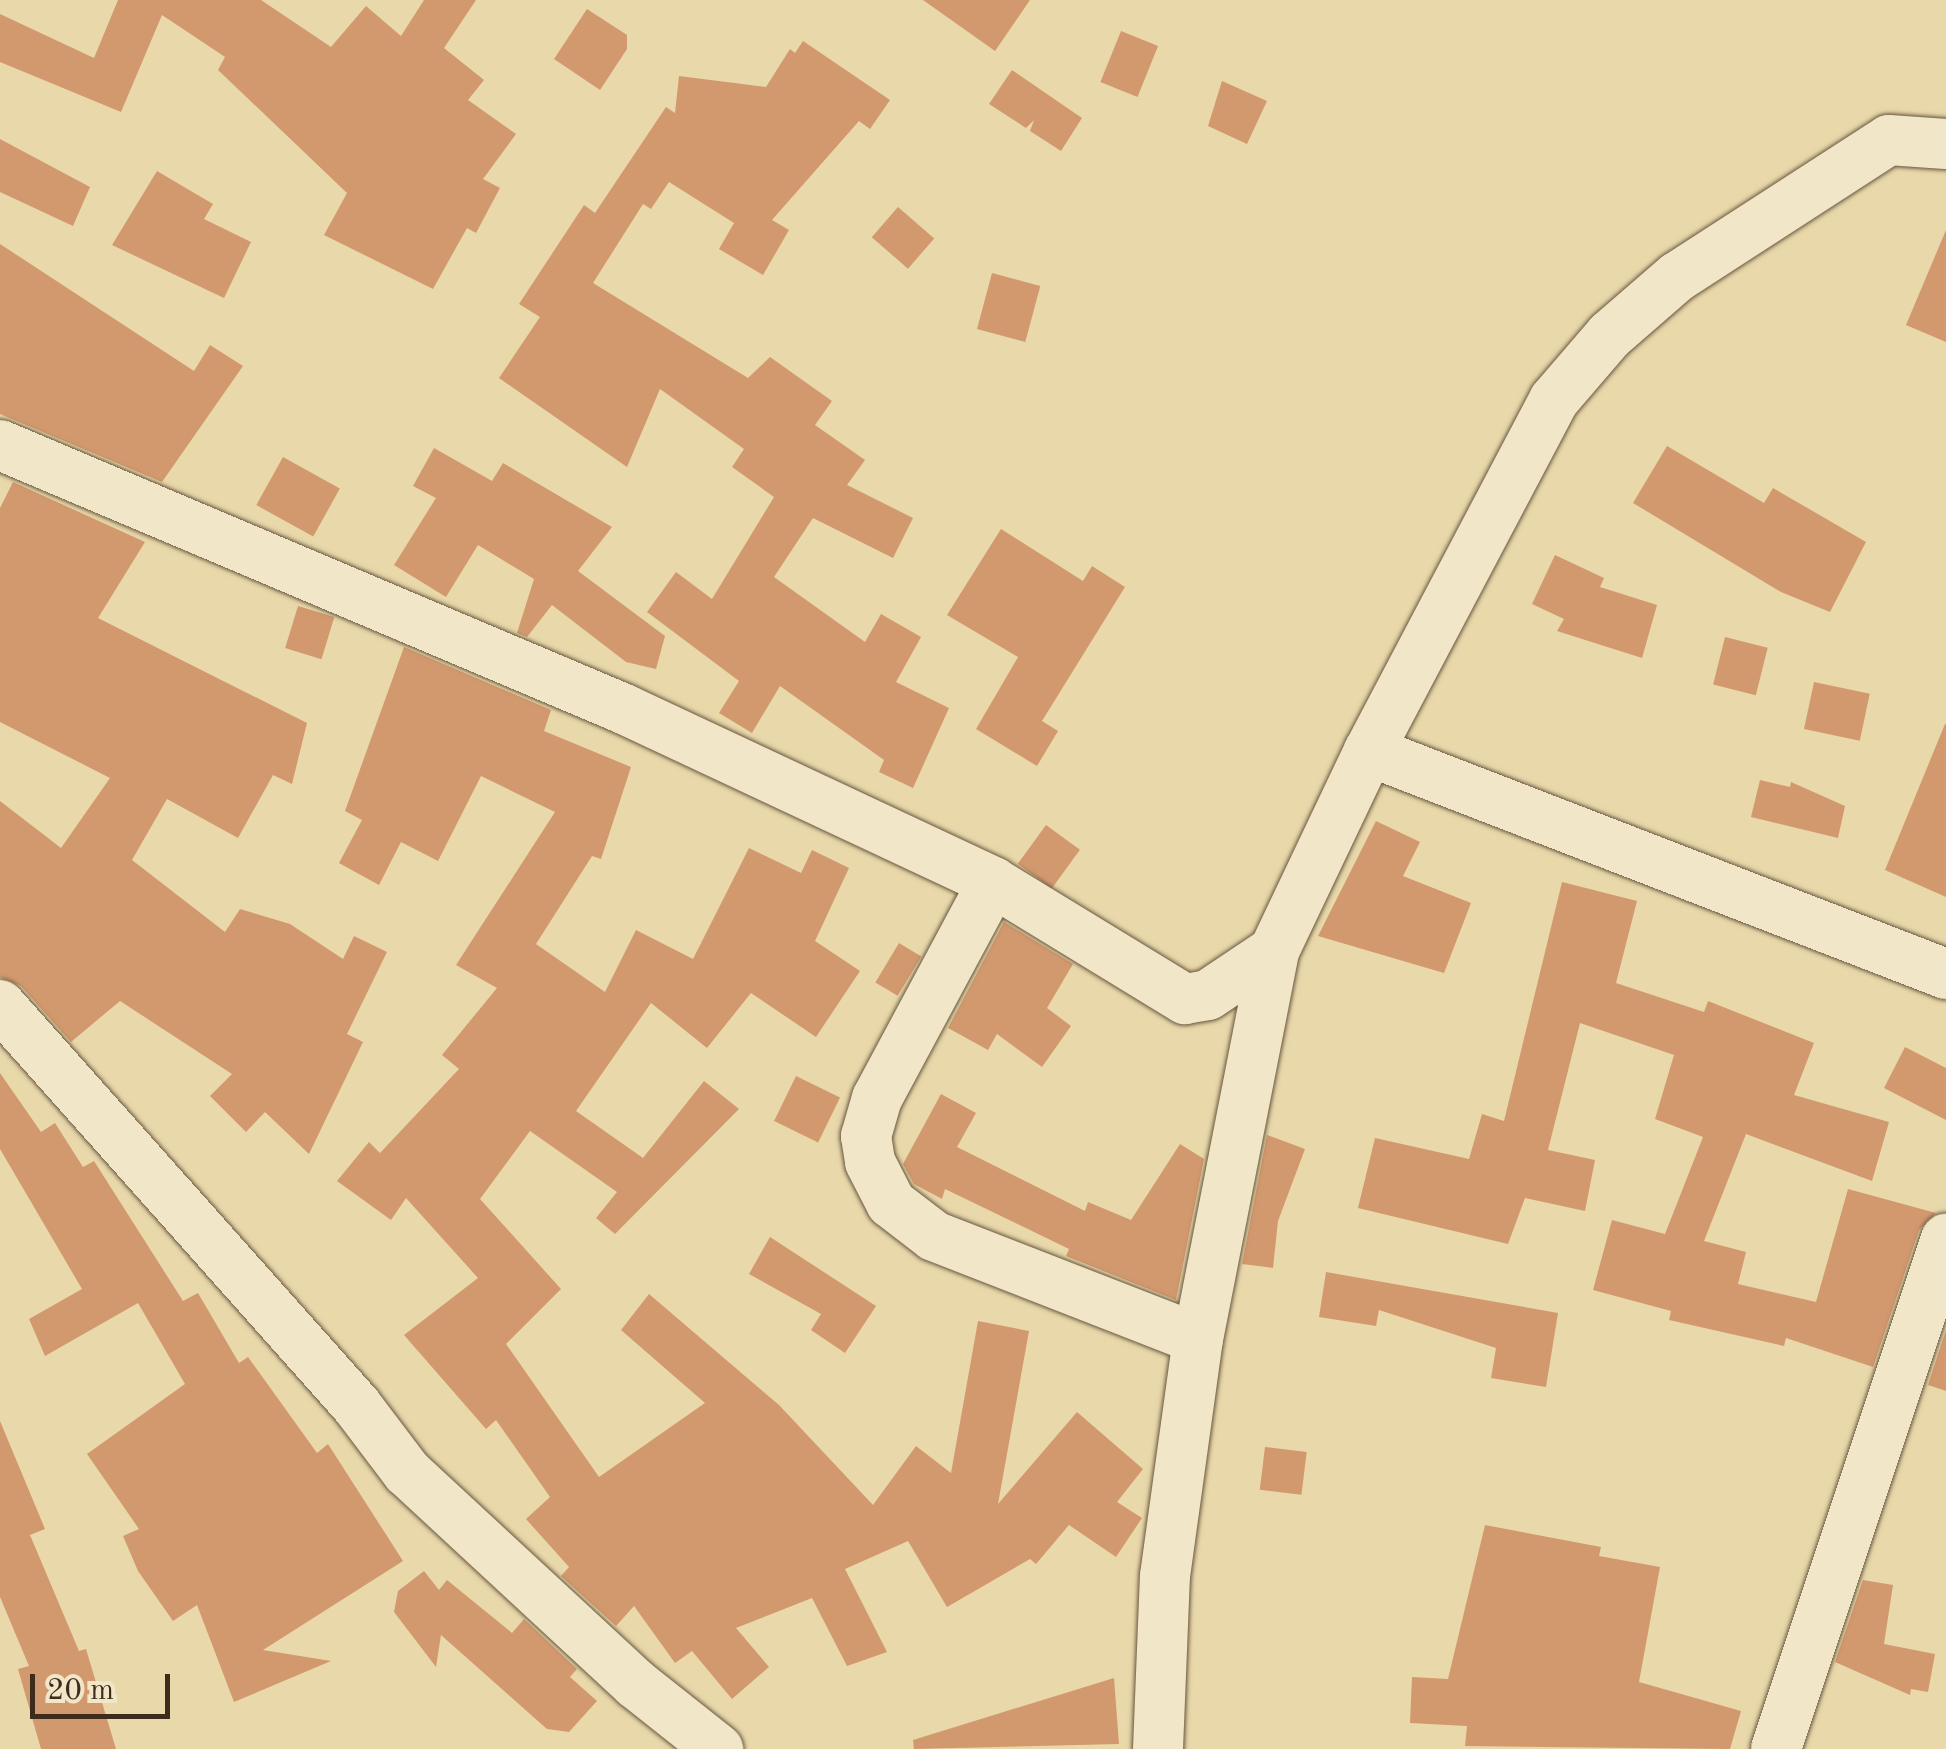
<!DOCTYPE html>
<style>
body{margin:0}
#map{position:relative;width:1946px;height:1749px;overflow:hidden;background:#e9d8aa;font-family:"Old Standard TT",serif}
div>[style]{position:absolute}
.building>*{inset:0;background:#d3996e;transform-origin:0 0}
.roads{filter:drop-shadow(0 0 2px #68573f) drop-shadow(0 0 2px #68573f)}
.minor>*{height:50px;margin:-25px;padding:0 25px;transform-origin:25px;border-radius:25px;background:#f1e6c8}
span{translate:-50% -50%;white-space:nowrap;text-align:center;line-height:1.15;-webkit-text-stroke:9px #f1e6c8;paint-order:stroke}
.scale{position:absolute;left:30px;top:1674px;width:140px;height:45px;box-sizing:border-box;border:5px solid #3d2c1b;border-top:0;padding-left:12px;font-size:30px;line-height:35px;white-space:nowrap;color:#3d2c1b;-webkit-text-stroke:8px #f1e6c8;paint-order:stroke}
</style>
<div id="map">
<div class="building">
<i style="clip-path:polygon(118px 0,261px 0,331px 47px,366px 6px,401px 36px,424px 0,476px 0,444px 48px,484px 80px,468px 100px,516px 134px,483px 179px,500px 188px,476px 233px,467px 228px,433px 289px,324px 235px,347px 193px,218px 70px,225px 57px,162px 15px,121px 112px,0 62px,0 14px,94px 58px)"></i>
<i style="clip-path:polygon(923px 0,1030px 0,995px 51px)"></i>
<i style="clip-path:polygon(587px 9px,627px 35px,627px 49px,600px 90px,554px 59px)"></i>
<i style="left:1121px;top:31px;width:40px;height:55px;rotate:22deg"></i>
<i style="clip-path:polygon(803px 41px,890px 100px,870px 129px,859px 121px,772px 220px,789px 230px,763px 275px,719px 249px,734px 223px,669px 182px,651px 209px,643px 204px,593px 283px,748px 378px,770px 357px,832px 401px,815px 425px,865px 460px,847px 485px,913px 518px,893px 558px,813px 518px,774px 577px,865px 642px,881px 614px,921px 637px,896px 682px,949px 708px,913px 788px,879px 772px,884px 760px,780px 686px,752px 733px,719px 713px,739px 681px,647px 612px,676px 572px,712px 599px,774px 497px,732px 467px,744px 449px,660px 389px,627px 467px,499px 378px,540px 317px,519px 304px,584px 205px,595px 213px,666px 107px,675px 113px,679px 76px,766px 87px,790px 49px,795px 53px)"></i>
<i style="clip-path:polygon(1012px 70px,1082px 118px,1061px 151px,1030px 131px,1034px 120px,1026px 128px,989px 104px)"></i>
<i style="clip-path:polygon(1222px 81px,1267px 101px,1247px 144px,1208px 126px)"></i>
<i style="clip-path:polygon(0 139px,90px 187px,73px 226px,0 192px)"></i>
<i style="clip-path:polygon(157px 171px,213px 204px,204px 219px,251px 242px,224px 298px,112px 245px)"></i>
<i style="left:898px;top:207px;width:48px;height:40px;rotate:41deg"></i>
<i style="clip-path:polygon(1946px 230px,1946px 342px,1906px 325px)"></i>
<i style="clip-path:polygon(0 244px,194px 371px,210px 345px,243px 366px,162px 482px,0 414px)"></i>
<i style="left:992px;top:273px;width:50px;height:58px;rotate:15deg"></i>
<i style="clip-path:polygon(1667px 446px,1764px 503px,1773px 488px,1866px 542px,1830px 612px,1781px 592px,1633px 503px)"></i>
<i style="clip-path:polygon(434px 448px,492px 481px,503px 463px,612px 527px,578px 571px,665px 636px,656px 669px,626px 662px,552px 605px,527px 637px,517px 633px,534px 579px,478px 545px,446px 597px,394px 565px,436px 498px,413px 486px)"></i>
<i style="left:283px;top:457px;width:65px;height:55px;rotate:29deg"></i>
<i style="clip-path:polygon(13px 482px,145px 542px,98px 618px,307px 723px,292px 784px,273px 775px,238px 838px,167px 799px,132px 860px,225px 932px,240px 909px,290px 924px,343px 959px,354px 936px,387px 952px,347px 1034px,363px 1042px,309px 1154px,265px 1112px,246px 1132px,210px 1096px,232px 1074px,120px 1001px,71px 1042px,21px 986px,0 977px,0 801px,61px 848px,110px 778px,0 722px,0 508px)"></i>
<i style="clip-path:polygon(1001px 529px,1083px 581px,1092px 566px,1125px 587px,1042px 721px,1058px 731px,1037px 766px,976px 729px,1018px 657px,947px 615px)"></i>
<i style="clip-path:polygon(1555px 555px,1604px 578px,1600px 587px,1657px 605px,1642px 658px,1557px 631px,1564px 619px,1532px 604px)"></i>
<i style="left:298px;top:606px;width:38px;height:44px;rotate:17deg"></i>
<i style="left:1725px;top:637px;width:44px;height:49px;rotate:14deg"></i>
<i style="clip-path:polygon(404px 647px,551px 710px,544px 731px,631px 767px,601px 859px,592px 856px,536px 944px,605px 992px,636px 930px,693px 959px,749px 848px,801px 873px,812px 850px,849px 868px,815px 941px,860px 971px,816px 1037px,751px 993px,707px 1048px,651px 1003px,576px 1111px,643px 1158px,704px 1081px,739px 1109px,615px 1234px,596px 1218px,617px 1192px,530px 1131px,480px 1199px,561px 1289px,506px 1344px,599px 1477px,705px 1403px,621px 1330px,649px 1294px,779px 1405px,873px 1505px,916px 1446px,951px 1473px,978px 1321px,1029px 1331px,998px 1504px,1077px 1412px,1143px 1469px,1117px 1502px,1142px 1518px,1116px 1557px,1069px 1525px,1036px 1564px,1030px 1559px,947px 1607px,908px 1541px,845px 1569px,887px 1652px,847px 1666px,812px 1598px,736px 1628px,769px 1667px,732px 1699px,692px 1651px,675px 1663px,634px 1606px,616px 1626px,561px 1576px,569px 1567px,526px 1519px,550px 1497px,496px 1420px,486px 1429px,404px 1335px,478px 1278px,406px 1198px,391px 1220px,337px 1181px,369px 1142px,380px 1153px,459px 1069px,442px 1055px,497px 988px,456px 965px,555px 812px,481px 776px,438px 861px,401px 842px,379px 885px,339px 863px,362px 820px,345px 811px)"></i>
<i style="left:1814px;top:682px;width:57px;height:48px;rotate:12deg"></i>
<i style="clip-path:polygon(1945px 724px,1946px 724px,1946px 897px,1885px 870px)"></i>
<i style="clip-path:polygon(1760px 780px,1790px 787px,1791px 782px,1845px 806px,1838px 838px,1751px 817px)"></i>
<i style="clip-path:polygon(1376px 821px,1420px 842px,1403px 876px,1471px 903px,1444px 973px,1318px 936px)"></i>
<i style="left:1046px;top:825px;width:42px;height:48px;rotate:36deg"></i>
<i style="clip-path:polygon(1562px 882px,1637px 901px,1616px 983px,1704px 1012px,1708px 1001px,1814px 1043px,1794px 1095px,1889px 1122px,1872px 1181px,1746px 1134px,1704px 1241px,1746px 1252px,1738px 1284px,1816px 1302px,1848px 1189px,1936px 1213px,1919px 1230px,1873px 1367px,1786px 1338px,1784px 1346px,1669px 1320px,1671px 1311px,1593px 1290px,1612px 1220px,1665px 1234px,1703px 1137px,1655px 1119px,1674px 1055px,1580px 1023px,1548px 1150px,1595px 1160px,1585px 1211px,1525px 1198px,1508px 1244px,1358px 1208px,1375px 1138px,1469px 1159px,1482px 1114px,1504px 1121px)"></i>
<i style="clip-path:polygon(1004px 922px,1073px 964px,1047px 1008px,1071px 1026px,1042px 1067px,997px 1034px,988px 1050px,948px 1028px)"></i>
<i style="left:899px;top:943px;width:26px;height:46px;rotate:31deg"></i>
<i style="clip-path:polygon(1905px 1047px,1946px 1068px,1946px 1120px,1884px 1088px)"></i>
<i style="clip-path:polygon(0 1073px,41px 1132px,55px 1123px,83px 1167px,94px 1161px,183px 1301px,198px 1293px,239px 1363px,248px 1357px,317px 1453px,328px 1444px,403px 1561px,263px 1650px,331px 1661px,234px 1702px,197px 1605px,173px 1621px,138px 1571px,123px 1536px,139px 1529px,87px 1454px,185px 1384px,138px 1303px,45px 1356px,29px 1319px,82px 1289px,0 1149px)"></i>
<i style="left:796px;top:1076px;width:49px;height:50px;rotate:26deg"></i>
<i style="clip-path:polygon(941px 1094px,976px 1113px,957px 1147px,1085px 1211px,1088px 1202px,1131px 1220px,1180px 1144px,1204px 1159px,1176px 1300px,1066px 1256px,1069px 1249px,945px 1189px,942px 1199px,914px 1184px,903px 1164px)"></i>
<i style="clip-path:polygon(1267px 1135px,1305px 1149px,1278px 1221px,1273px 1268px,1242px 1264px)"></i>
<i style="clip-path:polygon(770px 1237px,876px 1306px,845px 1353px,811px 1330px,821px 1314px,749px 1274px)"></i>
<i style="clip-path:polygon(1326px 1272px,1558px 1313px,1546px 1387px,1491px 1378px,1496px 1348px,1379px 1310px,1376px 1326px,1319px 1317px)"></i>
<i style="clip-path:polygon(1946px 1330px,1946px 1391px,1928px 1385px)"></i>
<i style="clip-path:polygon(0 1421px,45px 1529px,30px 1535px,79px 1651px,86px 1649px,116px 1749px,41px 1749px,18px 1669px,29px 1666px,0 1597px)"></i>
<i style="left:1265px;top:1447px;width:42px;height:43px;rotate:7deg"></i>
<i style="clip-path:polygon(1485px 1525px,1601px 1547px,1599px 1556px,1660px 1567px,1639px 1682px,1741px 1711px,1730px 1749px,1465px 1746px,1467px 1726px,1410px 1723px,1412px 1677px,1448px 1679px)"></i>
<i style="clip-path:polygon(424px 1571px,439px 1590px,447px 1580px,512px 1633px,524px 1619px,577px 1669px,570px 1677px,597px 1701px,569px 1732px,547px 1729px,441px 1635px,436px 1667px,394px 1612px,398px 1591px)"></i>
<i style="clip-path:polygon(1863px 1580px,1893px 1585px,1884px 1644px,1935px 1654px,1928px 1692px,1911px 1689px,1910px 1695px,1835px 1662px)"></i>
<i style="clip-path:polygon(1114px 1678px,1119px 1744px,914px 1749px,913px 1740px)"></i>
</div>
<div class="roads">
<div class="minor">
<i style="left:0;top:445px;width:678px;rotate:22.93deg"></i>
<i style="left:624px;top:709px;width:408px;rotate:25.1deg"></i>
<i style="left:993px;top:882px;width:225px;rotate:31.4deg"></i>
<i style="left:1185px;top:999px;width:23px;rotate:-10deg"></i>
<i style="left:1208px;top:995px;width:79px;rotate:-33.7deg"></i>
<i style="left:1369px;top:751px;width:619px;rotate:21.13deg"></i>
<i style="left:993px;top:882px;width:245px;rotate:118.2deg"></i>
<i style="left:877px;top:1098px;width:40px;rotate:106deg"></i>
<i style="left:866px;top:1136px;width:26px;rotate:81deg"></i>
<i style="left:870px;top:1162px;width:46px;rotate:62.9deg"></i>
<i style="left:891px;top:1203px;width:54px;rotate:37.5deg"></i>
<i style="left:934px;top:1236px;width:283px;rotate:21.3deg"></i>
<i style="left:0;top:1005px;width:537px;rotate:48.32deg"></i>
<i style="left:357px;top:1406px;width:83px;rotate:52.9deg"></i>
<i style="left:407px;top:1472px;width:312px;rotate:42.8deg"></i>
<i style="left:636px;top:1684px;width:105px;rotate:38.4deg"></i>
<i style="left:1158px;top:1749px;width:173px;rotate:-87.7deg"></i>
<i style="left:1165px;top:1576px;width:239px;rotate:-82.1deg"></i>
<i style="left:1198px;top:1339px;width:395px;rotate:-78.9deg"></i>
<i style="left:1274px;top:951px;width:221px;rotate:-64.6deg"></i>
<i style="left:1369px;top:751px;width:397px;rotate:-62.2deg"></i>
<i style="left:1554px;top:400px;width:86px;rotate:-49.3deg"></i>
<i style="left:1610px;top:335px;width:89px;rotate:-40.9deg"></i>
<i style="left:1677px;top:277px;width:252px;rotate:-32.9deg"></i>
<i style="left:1889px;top:140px;width:57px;rotate:4deg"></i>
<i style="left:1776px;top:1749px;width:538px;rotate:-71.57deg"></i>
</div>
</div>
<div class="scale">20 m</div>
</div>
